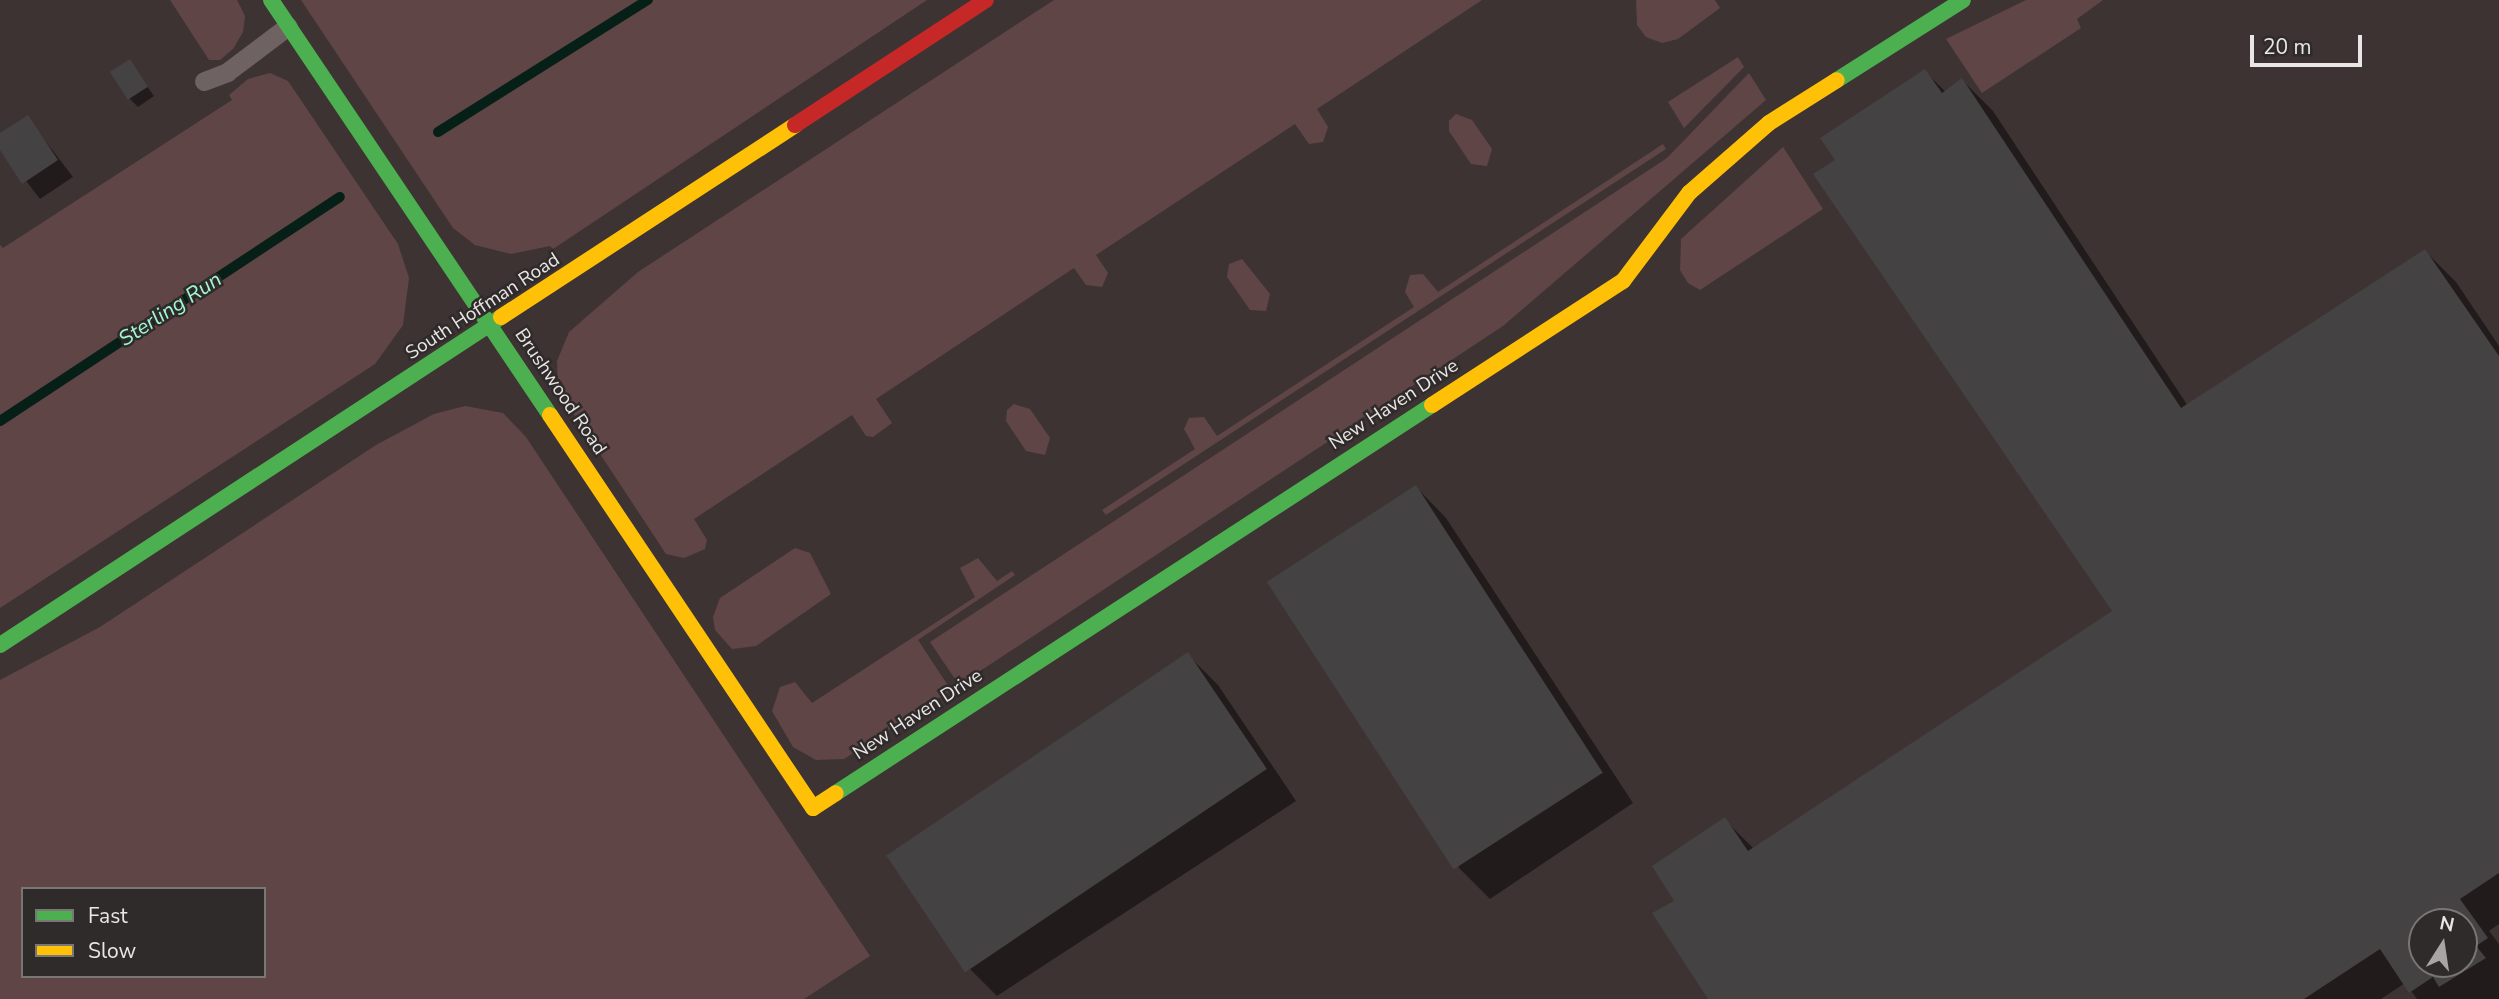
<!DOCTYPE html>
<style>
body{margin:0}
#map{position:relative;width:2499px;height:999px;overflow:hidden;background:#2f2c2c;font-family:"Nunito Sans",sans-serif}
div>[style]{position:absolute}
.built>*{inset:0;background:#3e3333}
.green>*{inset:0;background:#5f4545}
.shadow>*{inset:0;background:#0007}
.stream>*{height:10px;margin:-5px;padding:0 5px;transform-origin:5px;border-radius:5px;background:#062017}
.building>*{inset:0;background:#444242;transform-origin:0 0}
.lane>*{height:19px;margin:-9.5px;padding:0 9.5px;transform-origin:9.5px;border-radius:9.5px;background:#6e6262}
.fast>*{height:16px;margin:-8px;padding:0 8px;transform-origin:8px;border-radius:8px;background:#4caf50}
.slow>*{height:16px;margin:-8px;padding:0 8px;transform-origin:8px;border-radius:8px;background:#ffc107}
.jam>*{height:16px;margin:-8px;padding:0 8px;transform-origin:8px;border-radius:8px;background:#c62828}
span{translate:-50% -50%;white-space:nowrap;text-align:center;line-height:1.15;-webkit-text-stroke:5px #302b2b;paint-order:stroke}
.street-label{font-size:19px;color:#eae6e6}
.water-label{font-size:21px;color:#a0f8d4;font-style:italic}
.legend{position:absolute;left:21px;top:887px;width:245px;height:91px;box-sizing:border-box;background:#302b2b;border:2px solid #7a7676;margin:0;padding:9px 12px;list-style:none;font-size:21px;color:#eae6e6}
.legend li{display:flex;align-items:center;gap:14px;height:35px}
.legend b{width:35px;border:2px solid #7a7676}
.north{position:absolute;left:2408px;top:908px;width:70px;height:70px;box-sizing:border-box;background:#302b2b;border:2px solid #7a7676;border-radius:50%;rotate:12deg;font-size:19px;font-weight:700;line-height:28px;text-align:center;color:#eae6e6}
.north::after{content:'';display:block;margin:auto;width:24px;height:32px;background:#a9a5a5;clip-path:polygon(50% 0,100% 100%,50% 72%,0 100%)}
.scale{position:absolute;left:2250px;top:35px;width:112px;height:32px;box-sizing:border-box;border:4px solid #eae6e6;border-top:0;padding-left:9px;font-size:21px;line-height:24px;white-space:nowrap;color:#eae6e6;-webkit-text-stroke:5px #302b2b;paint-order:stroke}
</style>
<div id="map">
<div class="built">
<i style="clip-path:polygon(evenodd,0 0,2499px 0,2499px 999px,0 999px,0 0,23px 889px,264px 889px,264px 976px,23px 976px,23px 889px,0 0,2422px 922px,2464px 922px,2464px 964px,2422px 964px,2422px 922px)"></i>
</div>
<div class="green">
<i style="clip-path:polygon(170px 0,237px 0,245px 16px,243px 32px,233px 49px,220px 60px,209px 60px)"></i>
<i style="clip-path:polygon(301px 0,927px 0,553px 249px,550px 246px,511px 254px,475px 245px,453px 228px)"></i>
<i style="clip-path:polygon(1054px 0,1482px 0,1317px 109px,1328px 127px,1323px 142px,1309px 144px,1295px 124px,1096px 255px,1108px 273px,1102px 287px,1086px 285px,1074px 268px,876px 399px,892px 423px,873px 437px,866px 436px,852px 415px,694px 519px,707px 540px,705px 549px,684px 558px,666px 554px,558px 390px,557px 361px,569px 332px,638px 272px)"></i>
<i style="clip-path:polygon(1636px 0,1715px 0,1720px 8px,1678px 39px,1662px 43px,1646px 37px,1637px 25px)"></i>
<i style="clip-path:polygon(2026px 0,2103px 0,2077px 19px,2081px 28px,1982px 93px,1946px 39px)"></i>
<i style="clip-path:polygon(1738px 57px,1744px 67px,1684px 128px,1668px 102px)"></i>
<i style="clip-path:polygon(270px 73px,288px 81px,398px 244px,409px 278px,403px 325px,375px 364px,0 608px,0 245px,3px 248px,232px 100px,229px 95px,248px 79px)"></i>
<i style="clip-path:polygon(1749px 73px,1766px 100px,1503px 326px,959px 685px,930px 642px,1667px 158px)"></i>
<i style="clip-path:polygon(1456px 114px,1472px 120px,1492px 149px,1487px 166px,1471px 164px,1449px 131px,1449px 121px)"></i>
<i style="clip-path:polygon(1663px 144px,1666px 149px,1106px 515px,1102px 510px,1195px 449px,1184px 429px,1189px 418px,1204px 417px,1217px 436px,1414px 307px,1405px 292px,1410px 275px,1423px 274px,1438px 292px)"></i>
<i style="clip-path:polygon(1783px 147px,1823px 209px,1700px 290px,1688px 283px,1680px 270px,1681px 239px)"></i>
<i style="clip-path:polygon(1242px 259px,1270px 294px,1266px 311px,1250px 310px,1227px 277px,1229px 264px)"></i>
<i style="clip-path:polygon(1014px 404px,1030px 409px,1050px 438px,1045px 455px,1026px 451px,1006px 421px,1007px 410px)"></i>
<i style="clip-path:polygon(evenodd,465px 406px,503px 413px,526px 437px,870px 956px,804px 999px,0 999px,0 680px,100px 627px,376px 445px,434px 414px,465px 406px,23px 889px,264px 889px,264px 976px,23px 976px,23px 889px)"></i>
<i style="clip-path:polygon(795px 548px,810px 553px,831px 594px,756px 646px,732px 649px,715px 630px,713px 617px,720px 598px)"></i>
<i style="clip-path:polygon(978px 558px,997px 581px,1012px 571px,1015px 575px,918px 640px,951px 690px,844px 759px,816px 760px,793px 747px,772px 711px,780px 687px,795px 682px,812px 703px,975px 597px,960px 568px)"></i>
</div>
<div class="shadow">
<i style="clip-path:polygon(129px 61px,154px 96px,138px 107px,130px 99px)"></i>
<i style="clip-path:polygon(evenodd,1924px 71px,1946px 92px,1962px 80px,1993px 111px,2188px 406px,2425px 251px,2456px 282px,2499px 346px,2499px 924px,2489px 931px,2499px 944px,2499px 999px,2417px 999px,2405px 983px,2381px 999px,1710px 999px,1725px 820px,1754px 849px,2115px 611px,1838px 160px,1924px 71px,2422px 922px,2464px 922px,2464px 964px,2422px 964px,2422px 922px)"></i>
<i style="clip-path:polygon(27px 117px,73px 177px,40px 199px,0 147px,0 135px)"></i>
<i style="clip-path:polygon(1416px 487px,1446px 518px,1633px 803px,1490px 899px,1459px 868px)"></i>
<i style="clip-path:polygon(1187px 654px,1218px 685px,1296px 801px,997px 996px,966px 965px)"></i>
</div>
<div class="stream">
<i style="left:438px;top:132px;width:248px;rotate:-32.2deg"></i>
<i style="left:0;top:421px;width:407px;rotate:-33.4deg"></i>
</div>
<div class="building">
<i style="left:130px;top:59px;width:33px;height:24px;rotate:57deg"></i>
<i style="clip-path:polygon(evenodd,1925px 69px,1942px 93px,1962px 78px,2181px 408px,2425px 249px,2499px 356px,2499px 873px,2460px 899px,2488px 938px,2476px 946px,2486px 958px,2439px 987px,2433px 977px,2409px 993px,2380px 949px,2304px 999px,1708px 999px,1652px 913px,1674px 901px,1652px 866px,1725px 817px,1748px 851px,2112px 611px,1813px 174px,1835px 160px,1820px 138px,1925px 69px,2422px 922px,2464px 922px,2464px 964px,2422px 964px,2422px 922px)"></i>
<i style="clip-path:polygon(28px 115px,58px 160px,22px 184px,0 150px,0 133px)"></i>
<i style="left:1416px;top:485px;width:343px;height:178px;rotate:57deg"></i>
<i style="left:1188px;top:652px;width:141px;height:364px;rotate:56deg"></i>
</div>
<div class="lane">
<i style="left:204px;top:81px;width:25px;rotate:-21deg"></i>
<i style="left:227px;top:72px;width:76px;rotate:-37deg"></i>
</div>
<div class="fast">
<i style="left:271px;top:0;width:500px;rotate:56.09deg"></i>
<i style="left:1837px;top:80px;width:149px;rotate:-32.4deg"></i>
<i style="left:0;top:645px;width:599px;rotate:-33.21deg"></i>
<i style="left:836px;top:793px;width:711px;rotate:-33.06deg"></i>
</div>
<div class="slow">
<i style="left:501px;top:317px;width:351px;rotate:-33.1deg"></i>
<i style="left:1432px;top:405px;width:228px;rotate:-33deg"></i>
<i style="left:1623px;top:281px;width:110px;rotate:-53.1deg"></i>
<i style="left:1689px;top:193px;width:106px;rotate:-41.2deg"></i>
<i style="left:1769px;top:123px;width:80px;rotate:-32.3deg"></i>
<i style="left:550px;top:415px;width:473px;rotate:56.2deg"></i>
<i style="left:813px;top:808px;width:27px;rotate:-33deg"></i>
</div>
<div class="jam">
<i style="left:795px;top:125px;width:228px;rotate:-33.2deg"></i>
</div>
<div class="street-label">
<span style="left:483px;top:307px;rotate:-33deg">South Hoffman Road</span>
<span style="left:560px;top:392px;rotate:56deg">Brushwood Road</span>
<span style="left:1394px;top:405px;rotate:-33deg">New Haven Drive</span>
<span style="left:918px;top:715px;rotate:-33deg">New Haven Drive</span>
</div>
<div class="water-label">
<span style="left:170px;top:309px;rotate:-33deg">Sterling Run</span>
</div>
<ul class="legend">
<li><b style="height:9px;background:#4caf50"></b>Fast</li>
<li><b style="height:9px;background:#ffc107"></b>Slow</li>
</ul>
<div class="north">N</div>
<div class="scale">20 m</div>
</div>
